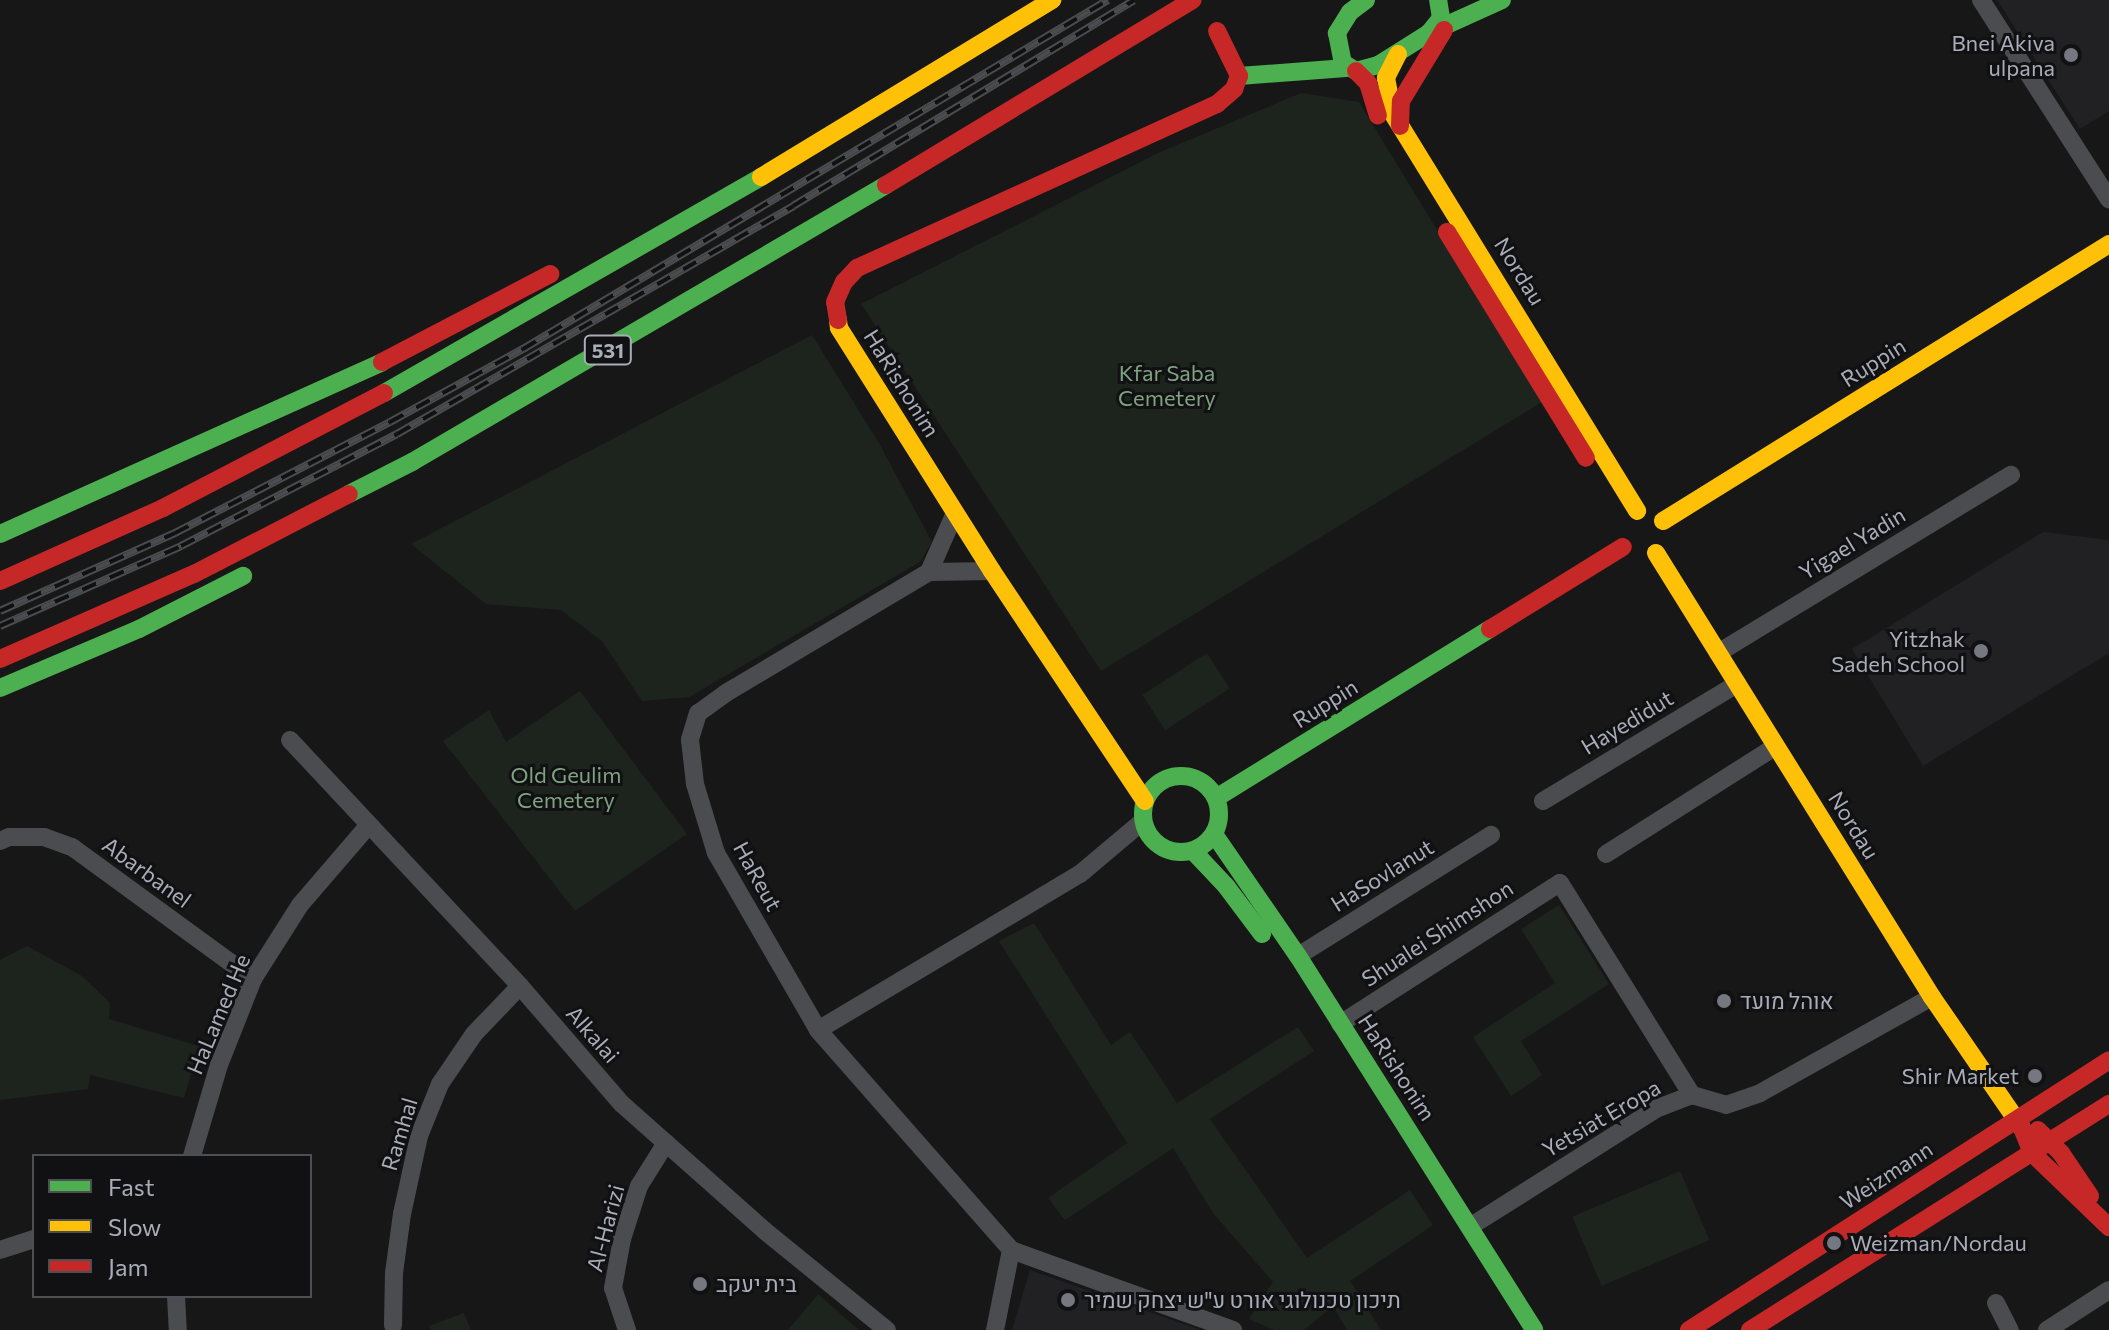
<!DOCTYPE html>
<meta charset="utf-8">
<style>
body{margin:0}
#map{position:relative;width:2109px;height:1330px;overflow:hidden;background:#171717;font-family:Commissioner,Heebo,sans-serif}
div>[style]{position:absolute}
.built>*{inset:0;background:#212123}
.green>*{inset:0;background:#1d241e;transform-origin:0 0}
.street>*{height:18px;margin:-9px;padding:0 9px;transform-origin:9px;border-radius:9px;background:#4b4c50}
.fast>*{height:18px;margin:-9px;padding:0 9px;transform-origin:9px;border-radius:9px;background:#4caf50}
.fast>.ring{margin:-9px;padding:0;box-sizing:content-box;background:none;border:18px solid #4caf50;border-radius:50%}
.slow>*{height:18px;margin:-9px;padding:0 9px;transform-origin:9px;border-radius:9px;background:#ffc107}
.jam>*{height:18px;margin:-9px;padding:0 9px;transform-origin:9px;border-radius:9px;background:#c62828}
.rail>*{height:8px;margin-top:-4px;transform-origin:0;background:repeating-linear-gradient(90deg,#111113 0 15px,#4b4c4f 0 30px);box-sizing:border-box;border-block:2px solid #4b4c4f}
.dots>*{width:22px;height:22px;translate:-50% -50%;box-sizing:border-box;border:4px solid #111113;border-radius:50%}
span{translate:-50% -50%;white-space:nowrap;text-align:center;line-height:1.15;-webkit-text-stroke:6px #111113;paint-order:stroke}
.shield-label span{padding:2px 6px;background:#111113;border:2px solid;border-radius:6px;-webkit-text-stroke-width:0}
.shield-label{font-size:20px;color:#a8adb8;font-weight:700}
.poi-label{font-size:22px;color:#a8adb8}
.right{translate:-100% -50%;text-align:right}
.left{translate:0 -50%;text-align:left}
.street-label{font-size:22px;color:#a8adb8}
.park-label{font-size:22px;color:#7fa381}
.legend{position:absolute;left:32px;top:1154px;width:280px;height:144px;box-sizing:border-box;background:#111113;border:2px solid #4d4f55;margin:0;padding:10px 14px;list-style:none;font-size:24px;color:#a8adb8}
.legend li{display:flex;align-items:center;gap:16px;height:40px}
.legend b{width:40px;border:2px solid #4d4f55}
</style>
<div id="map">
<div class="built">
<i style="clip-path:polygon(1997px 0,2109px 0,2109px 111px,2080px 129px)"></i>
<i style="clip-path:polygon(2043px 532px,2109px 540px,2109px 653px,1923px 766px,1852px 649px)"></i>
<i style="clip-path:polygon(1030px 1270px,1201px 1330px,1012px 1330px)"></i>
</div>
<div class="green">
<i style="clip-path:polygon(1301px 93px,1359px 102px,1542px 402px,1101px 671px,861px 304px,1158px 153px)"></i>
<i style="clip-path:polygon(812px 335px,880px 445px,932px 542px,920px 562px,689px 697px,642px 701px,602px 641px,561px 610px,486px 604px,411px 544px)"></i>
<i style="left:1207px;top:653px;width:42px;height:77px;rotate:57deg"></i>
<i style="clip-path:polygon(580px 691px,687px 834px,575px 911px,443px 741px,489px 710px,506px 742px)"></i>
<i style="clip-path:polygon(1559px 905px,1609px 984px,1521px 1041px,1542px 1075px,1511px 1096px,1473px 1037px,1555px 983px,1521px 929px)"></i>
<i style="clip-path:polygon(1034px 923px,1111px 1045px,1130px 1032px,1177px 1103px,1298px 1027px,1314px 1051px,1210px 1119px,1307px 1258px,1410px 1190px,1433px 1225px,1350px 1281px,1381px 1330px,1347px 1330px,1333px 1306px,1304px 1330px,1274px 1330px,1249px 1319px,1273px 1282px,1213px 1213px,1173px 1148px,1065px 1220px,1048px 1198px,1127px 1143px,999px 941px)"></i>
<i style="clip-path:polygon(27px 946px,82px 976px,110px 1003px,109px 1019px,199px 1046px,184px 1098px,90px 1075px,88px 1089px,0 1100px,0 960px)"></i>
<i style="left:1680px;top:1171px;width:75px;height:117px;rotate:67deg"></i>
<i style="clip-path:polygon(818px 1294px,859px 1330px,788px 1330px)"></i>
<i style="clip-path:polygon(464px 1313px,471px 1330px,431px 1330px,429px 1326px)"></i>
</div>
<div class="street">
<i style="left:1981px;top:0;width:237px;rotate:57.3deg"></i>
<i style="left:992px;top:571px;width:63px;rotate:179.1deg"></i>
<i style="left:929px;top:572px;width:236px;rotate:149.2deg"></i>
<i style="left:726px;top:693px;width:34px;rotate:144deg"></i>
<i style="left:698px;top:713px;width:28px;rotate:107deg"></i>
<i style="left:690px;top:740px;width:44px;rotate:83.5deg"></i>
<i style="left:695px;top:784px;width:72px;rotate:73.1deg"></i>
<i style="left:716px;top:853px;width:204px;rotate:60deg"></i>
<i style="left:818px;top:1030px;width:293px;rotate:48.7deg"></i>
<i style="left:1011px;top:1250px;width:82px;rotate:101.3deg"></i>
<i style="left:929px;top:572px;width:64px;rotate:-66.2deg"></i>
<i style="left:1718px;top:653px;width:343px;rotate:-31.3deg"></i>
<i style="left:290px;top:740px;width:337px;rotate:46.9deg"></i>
<i style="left:520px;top:986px;width:156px;rotate:49.2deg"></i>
<i style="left:622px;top:1104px;width:191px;rotate:41.6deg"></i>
<i style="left:765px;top:1231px;width:157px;rotate:39.1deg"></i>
<i style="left:1543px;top:801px;width:227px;rotate:-31.1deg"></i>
<i style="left:0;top:841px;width:10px;rotate:-24deg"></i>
<i style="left:9px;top:837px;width:35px"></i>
<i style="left:44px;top:837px;width:30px;rotate:20deg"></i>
<i style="left:72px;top:847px;width:224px;rotate:36.1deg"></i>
<i style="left:1606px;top:854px;width:201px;rotate:-32.4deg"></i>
<i style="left:1298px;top:956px;width:228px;rotate:-32.1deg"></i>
<i style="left:1340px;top:1024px;width:261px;rotate:-32.7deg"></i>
<i style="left:1560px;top:883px;width:250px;rotate:58.1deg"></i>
<i style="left:818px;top:1030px;width:305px;rotate:-30.8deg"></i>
<i style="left:1080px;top:874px;width:82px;rotate:-40.1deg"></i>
<i style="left:192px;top:1156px;width:95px;rotate:-73.5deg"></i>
<i style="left:219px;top:1065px;width:92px;rotate:-68.4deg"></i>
<i style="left:253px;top:979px;width:88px;rotate:-57.6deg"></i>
<i style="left:300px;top:905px;width:104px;rotate:-49.3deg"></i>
<i style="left:1471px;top:1226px;width:221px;rotate:-32.3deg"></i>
<i style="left:1658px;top:1108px;width:36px;rotate:-21deg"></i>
<i style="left:1692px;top:1095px;width:35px;rotate:16deg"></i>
<i style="left:1726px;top:1105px;width:36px;rotate:-19deg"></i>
<i style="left:1760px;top:1093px;width:197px;rotate:-29.2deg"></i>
<i style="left:0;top:1250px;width:36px;rotate:-18deg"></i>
<i style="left:1011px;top:1250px;width:236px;rotate:19.8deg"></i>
<i style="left:176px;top:1296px;width:34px;rotate:87deg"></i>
<i style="left:1996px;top:1303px;width:30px;rotate:63deg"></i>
<i style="left:393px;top:1325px;width:52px;rotate:-88.9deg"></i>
<i style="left:394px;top:1273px;width:60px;rotate:-82.3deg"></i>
<i style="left:402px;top:1214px;width:80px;rotate:-77.7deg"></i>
<i style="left:419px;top:1136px;width:56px;rotate:-68deg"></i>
<i style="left:440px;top:1084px;width:60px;rotate:-55.8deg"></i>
<i style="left:474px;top:1034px;width:66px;rotate:-46.2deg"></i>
<i style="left:627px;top:1330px;width:44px;rotate:-108.4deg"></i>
<i style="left:613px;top:1288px;width:50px;rotate:-79.6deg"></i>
<i style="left:622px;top:1239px;width:56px;rotate:-72.2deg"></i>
<i style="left:639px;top:1186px;width:51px;rotate:-57.9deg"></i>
<i style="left:2047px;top:1330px;width:74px;rotate:-32.8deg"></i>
</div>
<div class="fast">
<i style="left:1366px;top:0;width:20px;rotate:143deg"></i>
<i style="left:1350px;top:12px;width:25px;rotate:122deg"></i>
<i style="left:1337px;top:33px;width:31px;rotate:79deg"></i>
<i style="left:1343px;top:63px;width:15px;rotate:32deg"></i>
<i style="left:1356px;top:71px;width:23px;rotate:-15deg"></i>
<i style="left:1378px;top:65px;width:60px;rotate:-32.1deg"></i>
<i style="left:1429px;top:33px;width:19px;rotate:-51deg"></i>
<i style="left:1441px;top:18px;width:18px;rotate:-99deg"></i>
<i style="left:1429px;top:33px;width:80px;rotate:-24.3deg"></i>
<i style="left:1239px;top:76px;width:107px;rotate:-4.3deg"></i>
<i style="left:384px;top:393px;width:434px;rotate:-29.8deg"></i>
<i style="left:349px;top:494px;width:71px;rotate:-26.9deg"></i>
<i style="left:412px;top:462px;width:549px;rotate:-30.3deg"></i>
<i style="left:0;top:534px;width:419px;rotate:-24.2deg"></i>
<i style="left:0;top:688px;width:151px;rotate:-23deg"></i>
<i style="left:139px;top:629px;width:117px;rotate:-27deg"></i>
<i class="ring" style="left:1143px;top:776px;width:58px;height:58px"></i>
<i style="left:1216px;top:798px;width:322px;rotate:-31.7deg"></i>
<i style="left:1214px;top:834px;width:148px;rotate:55.5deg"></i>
<i style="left:1298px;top:956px;width:442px;rotate:57.7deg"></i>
<i style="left:1193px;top:851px;width:48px;rotate:46.7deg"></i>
<i style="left:1226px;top:886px;width:60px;rotate:53.1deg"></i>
</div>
<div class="slow">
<i style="left:1398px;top:54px;width:27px;rotate:117deg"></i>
<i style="left:1386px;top:78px;width:37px;rotate:79deg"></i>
<i style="left:1393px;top:114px;width:466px;rotate:58.4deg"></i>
<i style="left:761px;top:177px;width:341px;rotate:-31.3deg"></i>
<i style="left:838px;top:320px;width:8px;rotate:83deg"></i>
<i style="left:839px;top:328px;width:287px;rotate:57.8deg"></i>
<i style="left:992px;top:571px;width:276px;rotate:56.4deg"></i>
<i style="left:1663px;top:521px;width:525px;rotate:-31.84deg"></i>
<i style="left:1656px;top:553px;width:523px;rotate:58.13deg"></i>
<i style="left:1932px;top:997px;width:159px;rotate:55.5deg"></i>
</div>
<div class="jam">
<i style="left:1217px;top:31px;width:50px;rotate:63.9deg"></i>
<i style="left:1356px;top:71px;width:17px;rotate:45deg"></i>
<i style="left:1368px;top:83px;width:34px;rotate:73deg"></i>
<i style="left:1400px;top:126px;width:25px;rotate:-88deg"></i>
<i style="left:1401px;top:101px;width:83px;rotate:-58.8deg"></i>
<i style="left:886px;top:185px;width:358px;rotate:-31.1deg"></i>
<i style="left:1447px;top:232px;width:265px;rotate:58.4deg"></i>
<i style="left:838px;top:320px;width:18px;rotate:-99deg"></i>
<i style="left:835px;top:302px;width:22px;rotate:-66deg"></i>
<i style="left:844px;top:282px;width:19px;rotate:-47deg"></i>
<i style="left:857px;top:268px;width:396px;rotate:-24.5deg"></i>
<i style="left:1217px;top:104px;width:23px;rotate:-41deg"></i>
<i style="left:1234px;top:89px;width:14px;rotate:-69deg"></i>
<i style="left:382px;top:362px;width:190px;rotate:-27.6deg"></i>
<i style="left:0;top:581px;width:179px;rotate:-24.1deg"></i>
<i style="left:163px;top:508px;width:249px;rotate:-27.5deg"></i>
<i style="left:1490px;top:629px;width:156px;rotate:-31.7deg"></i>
<i style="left:0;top:659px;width:212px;rotate:-23.7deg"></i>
<i style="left:194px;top:574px;width:174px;rotate:-27.3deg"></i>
<i style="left:2022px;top:1128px;width:27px;rotate:68deg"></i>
<i style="left:2032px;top:1153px;width:107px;rotate:43.9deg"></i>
<i style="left:2038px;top:1130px;width:33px;rotate:45deg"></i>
<i style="left:2061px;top:1153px;width:52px;rotate:56deg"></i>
<i style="left:1689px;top:1330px;width:499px;rotate:-32.7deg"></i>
<i style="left:1750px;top:1330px;width:424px;rotate:-32.2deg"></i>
</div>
<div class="rail">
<i style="left:0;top:611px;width:192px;rotate:-24deg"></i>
<i style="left:175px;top:533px;width:242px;rotate:-27.3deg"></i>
<i style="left:390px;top:422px;width:152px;rotate:-28.8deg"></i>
<i style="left:523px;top:349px;width:681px;rotate:-30.82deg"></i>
<i style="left:0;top:626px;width:198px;rotate:-23.8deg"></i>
<i style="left:181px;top:546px;width:243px;rotate:-27.4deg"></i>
<i style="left:397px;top:434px;width:457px;rotate:-29.9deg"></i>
<i style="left:793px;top:206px;width:398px;rotate:-31.1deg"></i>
</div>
<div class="dots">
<i style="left:2071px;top:55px;background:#757880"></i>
<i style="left:1981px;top:651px;background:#757880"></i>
<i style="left:1724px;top:1001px;background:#757880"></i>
<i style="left:2035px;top:1076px;background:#757880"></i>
<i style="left:1834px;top:1243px;background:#757880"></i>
<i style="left:700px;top:1284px;background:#757880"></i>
<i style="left:1068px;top:1300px;background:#757880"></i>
</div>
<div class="shield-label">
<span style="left:608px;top:350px">531</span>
</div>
<div class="poi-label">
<span class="right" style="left:2055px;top:55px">Bnei Akiva<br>ulpana</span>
<span class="right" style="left:1965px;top:651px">Yitzhak<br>Sadeh School</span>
<span class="left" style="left:1740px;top:1001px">אוהל מועד</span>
<span class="right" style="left:2019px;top:1076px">Shir Market</span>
<span class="left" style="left:1850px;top:1243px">Weizman/Nordau</span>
<span class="left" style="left:716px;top:1284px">בית יעקב</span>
<span class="left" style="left:1084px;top:1300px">תיכון טכנולוגי אורט ע"ש יצחק שמיר</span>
</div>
<div class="street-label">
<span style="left:1520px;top:271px;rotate:58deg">Nordau</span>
<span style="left:1873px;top:362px;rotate:-32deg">Ruppin</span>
<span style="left:902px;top:383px;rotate:58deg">HaRishonim</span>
<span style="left:1852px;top:543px;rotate:-31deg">Yigael Yadin</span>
<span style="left:1325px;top:703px;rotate:-32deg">Ruppin</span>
<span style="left:1627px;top:722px;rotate:-31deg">Hayedidut</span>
<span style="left:1854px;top:825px;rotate:58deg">Nordau</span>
<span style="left:147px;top:872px;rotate:36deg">Abarbanel</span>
<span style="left:1382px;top:875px;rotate:-32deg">HaSovlanut</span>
<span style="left:758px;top:876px;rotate:61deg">HaReut</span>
<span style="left:1437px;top:933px;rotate:-33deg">Shualei Shimshon</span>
<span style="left:218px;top:1014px;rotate:-67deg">HaLamed He</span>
<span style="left:593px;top:1034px;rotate:49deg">Alkalai</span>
<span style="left:1397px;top:1067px;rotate:57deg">HaRishonim</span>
<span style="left:1601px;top:1118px;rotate:-30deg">Yetsiat Eropa</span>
<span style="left:399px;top:1134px;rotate:-73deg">Ramhal</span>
<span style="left:1886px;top:1175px;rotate:-33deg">Weizmann</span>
<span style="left:605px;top:1228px;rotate:-75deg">Al-Harizi</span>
</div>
<div class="park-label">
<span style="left:1167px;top:385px">Kfar Saba<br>Cemetery</span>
<span style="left:566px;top:787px">Old Geulim<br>Cemetery</span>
</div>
<ul class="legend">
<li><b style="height:10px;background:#4caf50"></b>Fast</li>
<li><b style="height:10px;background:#ffc107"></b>Slow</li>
<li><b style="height:10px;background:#c62828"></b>Jam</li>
</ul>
</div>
